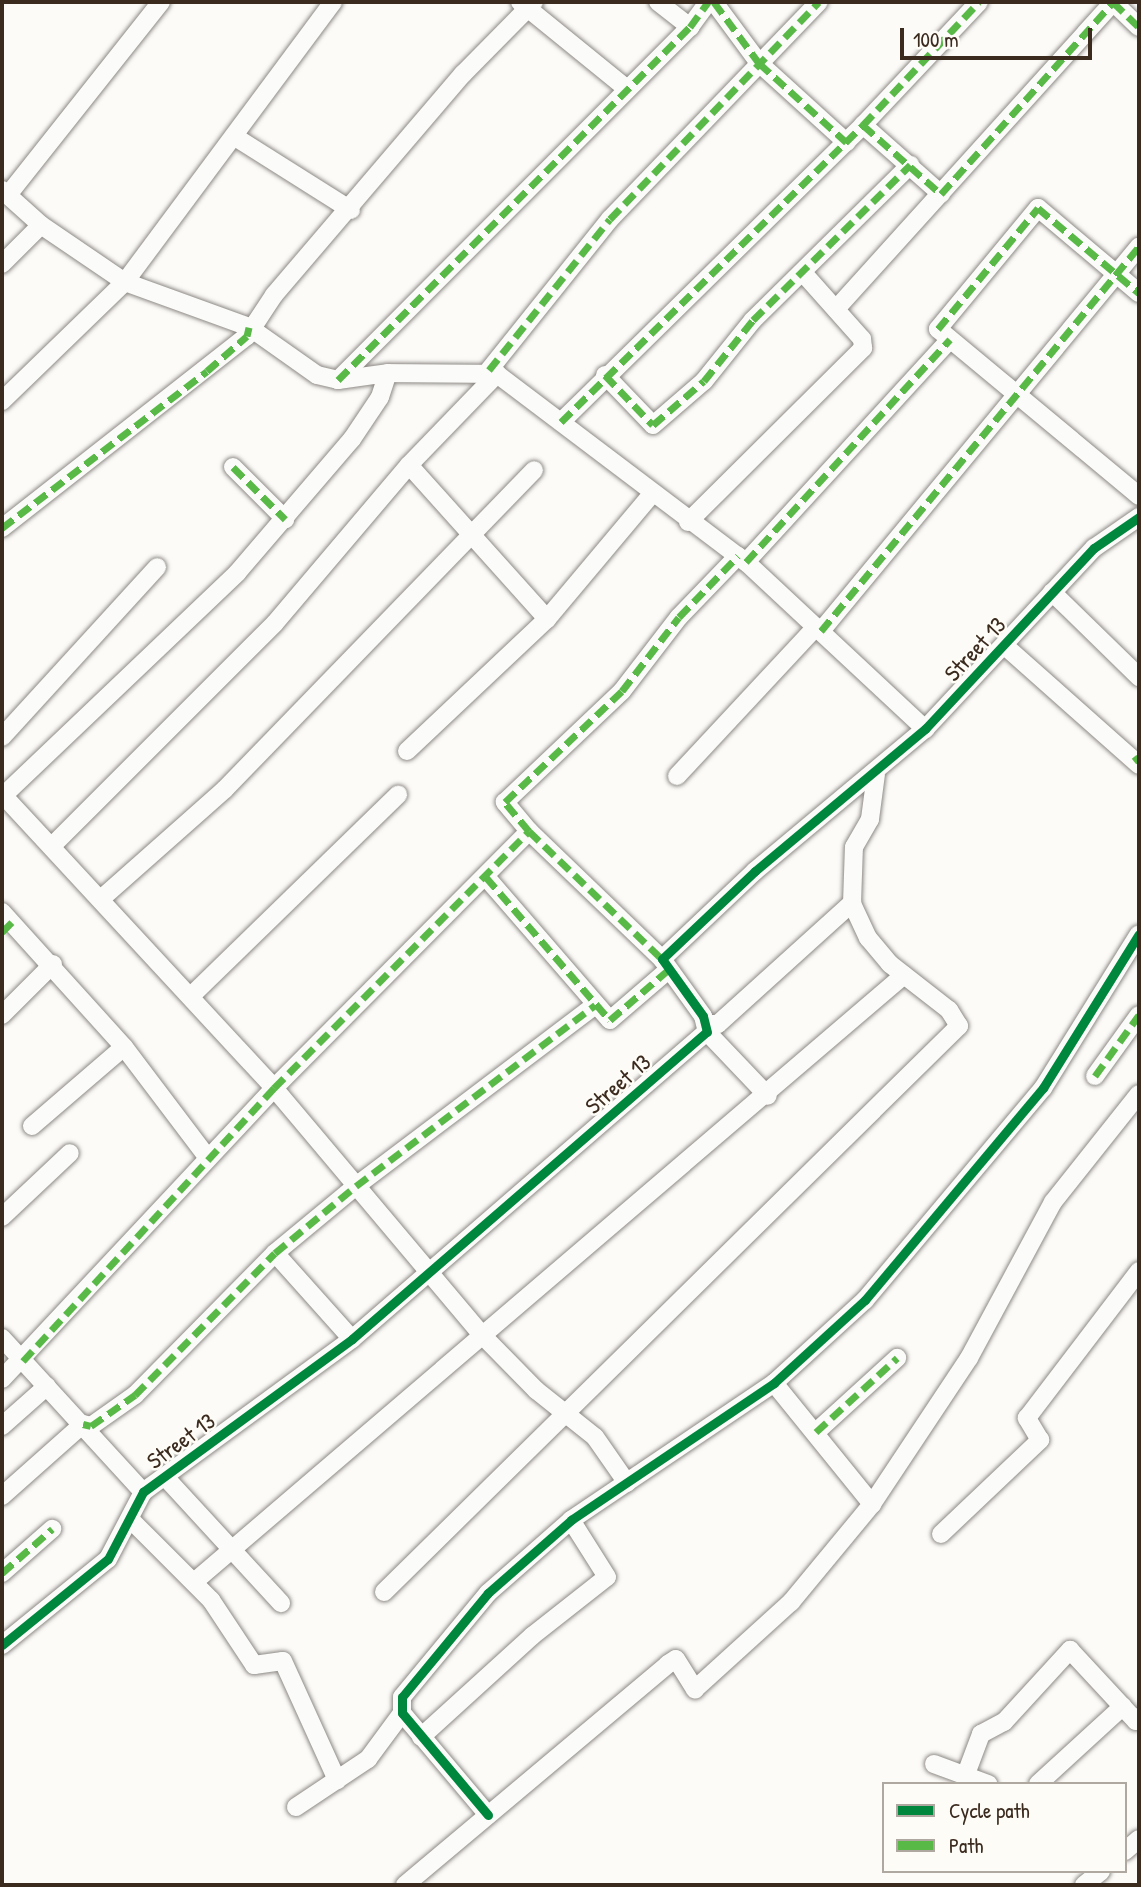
<!DOCTYPE html>
<style>
body{margin:0}
#map{position:relative;width:1141px;height:1887px;overflow:hidden;background:#fcfbf8;font-family:"Patrick Hand",sans-serif}
div>[style]{position:absolute}
.roads{filter:drop-shadow(0 0 2px #8d8985) drop-shadow(0 0 2px #8d8985)}
.minor>*{height:18px;margin:-9px;padding:0 9px;transform-origin:9px;border-radius:9px;background:#fbfbf9}
.quiet>*{height:7px;margin-top:-3.5px;transform-origin:0;background:repeating-linear-gradient(90deg,#58b947 0 14px,transparent 0 21px)}
.cycleway>*{height:9px;margin:-4.5px;padding:0 4.5px;transform-origin:4.5px;border-radius:4.5px;background:#00873e}
span{translate:-50% -50%;white-space:nowrap;text-align:center;line-height:1.15;-webkit-text-stroke:5px #fdfcf7;paint-order:stroke}
.street-label{font-size:23px;color:#3b2a1e}
.frame{position:absolute;inset:0;border:4px solid #3b2a1e;pointer-events:none}
.legend{position:absolute;left:882px;top:1782px;width:245px;height:91px;box-sizing:border-box;background:#fdfcf7;border:2px solid #afa8a0;margin:0;padding:9px 12px;list-style:none;font-size:21px;color:#3b2a1e}
.legend li{display:flex;align-items:center;gap:14px;height:35px}
.legend b{width:35px;border:2px solid #afa8a0}
.scale{position:absolute;left:900px;top:28px;width:192px;height:32px;box-sizing:border-box;border:4px solid #3b2a1e;border-top:0;padding-left:9px;font-size:21px;line-height:24px;white-space:nowrap;color:#3b2a1e;-webkit-text-stroke:5px #fdfcf7;paint-order:stroke}
</style>
<div id="map">
<div class="roads">
<div class="minor">
<i style="left:520px;top:2px;width:138px;rotate:39.1deg"></i>
<i style="left:658px;top:2px;width:41px;rotate:38deg"></i>
<i style="left:714px;top:2px;width:76px;rotate:53.6deg"></i>
<i style="left:759px;top:63px;width:118px;rotate:42.2deg"></i>
<i style="left:1113px;top:2px;width:36px;rotate:44deg"></i>
<i style="left:863px;top:125px;width:104px;rotate:41.5deg"></i>
<i style="left:235px;top:137px;width:137px;rotate:32.2deg"></i>
<i style="left:2px;top:190px;width:52px;rotate:41.9deg"></i>
<i style="left:41px;top:225px;width:102px;rotate:34.2deg"></i>
<i style="left:125px;top:282px;width:132px;rotate:19.9deg"></i>
<i style="left:249px;top:327px;width:83px;rotate:35.2deg"></i>
<i style="left:317px;top:375px;width:22px;rotate:13deg"></i>
<i style="left:338px;top:380px;width:50px;rotate:-8deg"></i>
<i style="left:388px;top:373px;width:109px;rotate:0.5deg"></i>
<i style="left:497px;top:374px;width:312px;rotate:37.1deg"></i>
<i style="left:746px;top:562px;width:245px;rotate:43deg"></i>
<i style="left:8px;top:195px;width:246px;rotate:-51.6deg"></i>
<i style="left:2px;top:264px;width:55px;rotate:-45deg"></i>
<i style="left:1139px;top:293px;width:132px;rotate:-139.9deg"></i>
<i style="left:1038px;top:208px;width:157px;rotate:129.6deg"></i>
<i style="left:938px;top:329px;width:261px;rotate:39.7deg"></i>
<i style="left:836px;top:309px;width:413px;rotate:-47.9deg"></i>
<i style="left:489px;top:370px;width:193px;rotate:-51.3deg"></i>
<i style="left:610px;top:219px;width:301px;rotate:-46.1deg"></i>
<i style="left:605px;top:375px;width:69px;rotate:46.2deg"></i>
<i style="left:653px;top:425px;width:67px;rotate:-40.8deg"></i>
<i style="left:704px;top:381px;width:78px;rotate:-51.2deg"></i>
<i style="left:753px;top:320px;width:221px;rotate:-44.6deg"></i>
<i style="left:338px;top:380px;width:499px;rotate:-45.1deg"></i>
<i style="left:690px;top:27px;width:31px;rotate:-54deg"></i>
<i style="left:2px;top:401px;width:171px;rotate:-44.1deg"></i>
<i style="left:125px;top:282px;width:349px;rotate:-53.4deg"></i>
<i style="left:561px;top:422px;width:424px;rotate:-44.5deg"></i>
<i style="left:863px;top:125px;width:169px;rotate:-46.7deg"></i>
<i style="left:409px;top:465px;width:207px;rotate:48.1deg"></i>
<i style="left:233px;top:467px;width:74px;rotate:45deg"></i>
<i style="left:688px;top:522px;width:247px;rotate:-44.8deg"></i>
<i style="left:863px;top:348px;width:9px;rotate:-96deg"></i>
<i style="left:862px;top:339px;width:86px;rotate:-131.7deg"></i>
<i style="left:2px;top:528px;width:311px;rotate:-38.1deg"></i>
<i style="left:247px;top:336px;width:49px;rotate:-56.6deg"></i>
<i style="left:274px;top:295px;width:291px;rotate:-49.5deg"></i>
<i style="left:463px;top:74px;width:101px;rotate:-45.4deg"></i>
<i style="left:746px;top:562px;width:302px;rotate:-47.5deg"></i>
<i style="left:1052px;top:592px;width:122px;rotate:44.3deg"></i>
<i style="left:821px;top:631px;width:499px;rotate:-50.4deg"></i>
<i style="left:1005px;top:646px;width:179px;rotate:41.6deg"></i>
<i style="left:2px;top:737px;width:230px;rotate:-47.6deg"></i>
<i style="left:407px;top:751px;width:192px;rotate:-43.3deg"></i>
<i style="left:547px;top:619px;width:163px;rotate:-50deg"></i>
<i style="left:677px;top:776px;width:204px;rotate:-47deg"></i>
<i style="left:2px;top:794px;width:401px;rotate:47.2deg"></i>
<i style="left:274px;top:1088px;width:324px;rotate:49.9deg"></i>
<i style="left:483px;top:1336px;width:76px;rotate:45.5deg"></i>
<i style="left:536px;top:1390px;width:75px;rotate:38.5deg"></i>
<i style="left:595px;top:1437px;width:56px;rotate:55.2deg"></i>
<i style="left:4px;top:795px;width:322px;rotate:-43.6deg"></i>
<i style="left:237px;top:573px;width:177px;rotate:-49.4deg"></i>
<i style="left:352px;top:439px;width:50px;rotate:-56.3deg"></i>
<i style="left:380px;top:397px;width:25px;rotate:-72deg"></i>
<i style="left:529px;top:831px;width:38px;rotate:-130deg"></i>
<i style="left:505px;top:802px;width:161px;rotate:-43.5deg"></i>
<i style="left:622px;top:691px;width:93px;rotate:-52.4deg"></i>
<i style="left:679px;top:617px;width:85px;rotate:-46deg"></i>
<i style="left:52px;top:846px;width:315px;rotate:-45deg"></i>
<i style="left:275px;top:623px;width:207px;rotate:-49.7deg"></i>
<i style="left:409px;top:465px;width:127px;rotate:-46deg"></i>
<i style="left:486px;top:877px;width:189px;rotate:49.1deg"></i>
<i style="left:610px;top:1020px;width:75px;rotate:-40.7deg"></i>
<i style="left:102px;top:898px;width:164px;rotate:-41.5deg"></i>
<i style="left:225px;top:789px;width:444px;rotate:-45.9deg"></i>
<i style="left:2px;top:912px;width:182px;rotate:47.9deg"></i>
<i style="left:124px;top:1047px;width:139px;rotate:52.9deg"></i>
<i style="left:191px;top:996px;width:289px;rotate:-44.2deg"></i>
<i style="left:2px;top:1015px;width:72px;rotate:-45deg"></i>
<i style="left:707px;top:1024px;width:11px"></i>
<i style="left:718px;top:1024px;width:181px;rotate:-42.1deg"></i>
<i style="left:707px;top:1032px;width:88px;rotate:46.4deg"></i>
<i style="left:1095px;top:1076px;width:75px;rotate:-54.2deg"></i>
<i style="left:32px;top:1126px;width:121px;rotate:-40.7deg"></i>
<i style="left:2px;top:1217px;width:93px;rotate:-43.3deg"></i>
<i style="left:275px;top:1253px;width:115px;rotate:48.2deg"></i>
<i style="left:2px;top:1338px;width:209px;rotate:47.5deg"></i>
<i style="left:2px;top:1379px;width:398px;rotate:-46.9deg"></i>
<i style="left:274px;top:1088px;width:362px;rotate:-45.2deg"></i>
<i style="left:529px;top:831px;width:185px;rotate:43.9deg"></i>
<i style="left:774px;top:1383px;width:156px;rotate:51deg"></i>
<i style="left:2px;top:1426px;width:60px;rotate:-41.6deg"></i>
<i style="left:816px;top:1432px;width:110px;rotate:-42.4deg"></i>
<i style="left:166px;top:1478px;width:170px;rotate:47.4deg"></i>
<i style="left:2px;top:1496px;width:108px;rotate:-41.6deg"></i>
<i style="left:83px;top:1424px;width:8px;rotate:14deg"></i>
<i style="left:91px;top:1426px;width:54px;rotate:-35.2deg"></i>
<i style="left:135px;top:1395px;width:199px;rotate:-45.4deg"></i>
<i style="left:275px;top:1253px;width:105px;rotate:-39.6deg"></i>
<i style="left:356px;top:1186px;width:300px;rotate:-37.1deg"></i>
<i style="left:130px;top:1519px;width:115px;rotate:45deg"></i>
<i style="left:211px;top:1600px;width:78px;rotate:56.5deg"></i>
<i style="left:254px;top:1665px;width:29px;rotate:-8deg"></i>
<i style="left:283px;top:1661px;width:131px;rotate:65.6deg"></i>
<i style="left:941px;top:1534px;width:137px;rotate:-43.5deg"></i>
<i style="left:1040px;top:1440px;width:26px;rotate:-121deg"></i>
<i style="left:1027px;top:1418px;width:185px;rotate:-52.7deg"></i>
<i style="left:2px;top:1573px;width:67px;rotate:-41.3deg"></i>
<i style="left:194px;top:1582px;width:934px;rotate:-40.53deg"></i>
<i style="left:384px;top:1592px;width:807px;rotate:-44.55deg"></i>
<i style="left:959px;top:1026px;width:19px;rotate:-122deg"></i>
<i style="left:949px;top:1010px;width:75px;rotate:-142.1deg"></i>
<i style="left:890px;top:964px;width:34px;rotate:-130deg"></i>
<i style="left:868px;top:938px;width:38px;rotate:-115deg"></i>
<i style="left:852px;top:903px;width:56px;rotate:-88deg"></i>
<i style="left:854px;top:847px;width:32px;rotate:-60deg"></i>
<i style="left:870px;top:819px;width:45px;rotate:-82.4deg"></i>
<i style="left:2px;top:1645px;width:136px;rotate:-39.1deg"></i>
<i style="left:108px;top:1559px;width:76px;rotate:-62.4deg"></i>
<i style="left:143px;top:1492px;width:259px;rotate:-36.2deg"></i>
<i style="left:352px;top:1339px;width:469px;rotate:-40.9deg"></i>
<i style="left:707px;top:1032px;width:16px;rotate:-104deg"></i>
<i style="left:703px;top:1016px;width:70px;rotate:-125.7deg"></i>
<i style="left:662px;top:959px;width:128px;rotate:-43.4deg"></i>
<i style="left:755px;top:871px;width:222px;rotate:-39.9deg"></i>
<i style="left:925px;top:729px;width:248px;rotate:-47deg"></i>
<i style="left:1094px;top:548px;width:55px;rotate:-34.6deg"></i>
<i style="left:421px;top:1737px;width:150px;rotate:-42.3deg"></i>
<i style="left:532px;top:1636px;width:95px;rotate:-38.2deg"></i>
<i style="left:607px;top:1577px;width:67px;rotate:-122.3deg"></i>
<i style="left:934px;top:1764px;width:58px;rotate:20.3deg"></i>
<i style="left:966px;top:1774px;width:43px;rotate:-69.4deg"></i>
<i style="left:981px;top:1734px;width:26px;rotate:-28deg"></i>
<i style="left:1004px;top:1722px;width:98px;rotate:-47.5deg"></i>
<i style="left:1070px;top:1650px;width:97px;rotate:47.1deg"></i>
<i style="left:1136px;top:1721px;width:5px;rotate:-53deg"></i>
<i style="left:1038px;top:1784px;width:115px;rotate:-42.5deg"></i>
<i style="left:296px;top:1807px;width:87px;rotate:-33.7deg"></i>
<i style="left:368px;top:1759px;width:57px;rotate:-53.5deg"></i>
<i style="left:488px;top:1815px;width:133px;rotate:-130.1deg"></i>
<i style="left:402px;top:1713px;width:16px;rotate:-90deg"></i>
<i style="left:402px;top:1697px;width:135px;rotate:-50.4deg"></i>
<i style="left:488px;top:1593px;width:111px;rotate:-41.3deg"></i>
<i style="left:571px;top:1520px;width:245px;rotate:-34deg"></i>
<i style="left:774px;top:1383px;width:123px;rotate:-42.4deg"></i>
<i style="left:865px;top:1300px;width:277px;rotate:-50deg"></i>
<i style="left:1043px;top:1088px;width:181px;rotate:-58.1deg"></i>
<i style="left:1125px;top:1851px;width:18px;rotate:-41deg"></i>
<i style="left:405px;top:1885px;width:344px;rotate:-40deg"></i>
<i style="left:668px;top:1664px;width:9px;rotate:-32deg"></i>
<i style="left:676px;top:1659px;width:36px;rotate:58deg"></i>
<i style="left:695px;top:1689px;width:130px;rotate:-42.2deg"></i>
<i style="left:791px;top:1602px;width:127px;rotate:-50.4deg"></i>
<i style="left:872px;top:1504px;width:175px;rotate:-56.4deg"></i>
<i style="left:969px;top:1358px;width:177px;rotate:-61.7deg"></i>
<i style="left:1053px;top:1202px;width:138px;rotate:-51.5deg"></i>
<i style="left:1084px;top:1885px;width:22px;rotate:-39deg"></i>
</div>
</div>
<div class="quiet">
<i style="left:714px;top:2px;width:76px;rotate:53.6deg"></i>
<i style="left:759px;top:63px;width:118px;rotate:42.2deg"></i>
<i style="left:1113px;top:2px;width:36px;rotate:44deg"></i>
<i style="left:863px;top:125px;width:104px;rotate:41.5deg"></i>
<i style="left:941px;top:194px;width:258px;rotate:-48.1deg"></i>
<i style="left:938px;top:329px;width:157px;rotate:-50.4deg"></i>
<i style="left:1038px;top:208px;width:132px;rotate:40.1deg"></i>
<i style="left:489px;top:370px;width:193px;rotate:-51.3deg"></i>
<i style="left:610px;top:219px;width:301px;rotate:-46.1deg"></i>
<i style="left:605px;top:375px;width:69px;rotate:46.2deg"></i>
<i style="left:653px;top:425px;width:67px;rotate:-40.8deg"></i>
<i style="left:704px;top:381px;width:78px;rotate:-51.2deg"></i>
<i style="left:753px;top:320px;width:221px;rotate:-44.6deg"></i>
<i style="left:338px;top:380px;width:499px;rotate:-45.1deg"></i>
<i style="left:690px;top:27px;width:31px;rotate:-54deg"></i>
<i style="left:561px;top:422px;width:424px;rotate:-44.5deg"></i>
<i style="left:863px;top:125px;width:169px;rotate:-46.7deg"></i>
<i style="left:233px;top:467px;width:74px;rotate:45deg"></i>
<i style="left:2px;top:528px;width:258px;rotate:-37.4deg"></i>
<i style="left:207px;top:371px;width:53px;rotate:-41.2deg"></i>
<i style="left:247px;top:336px;width:9px;rotate:-77deg"></i>
<i style="left:746px;top:562px;width:302px;rotate:-47.5deg"></i>
<i style="left:821px;top:631px;width:499px;rotate:-50.4deg"></i>
<i style="left:1134px;top:761px;width:6px;rotate:-39deg"></i>
<i style="left:529px;top:831px;width:38px;rotate:-130deg"></i>
<i style="left:505px;top:802px;width:161px;rotate:-43.5deg"></i>
<i style="left:622px;top:691px;width:93px;rotate:-52.4deg"></i>
<i style="left:679px;top:617px;width:85px;rotate:-46deg"></i>
<i style="left:486px;top:877px;width:189px;rotate:49.1deg"></i>
<i style="left:610px;top:1020px;width:75px;rotate:-40.7deg"></i>
<i style="left:2px;top:932px;width:14px;rotate:-45deg"></i>
<i style="left:1095px;top:1076px;width:75px;rotate:-54.2deg"></i>
<i style="left:23px;top:1361px;width:371px;rotate:-47.4deg"></i>
<i style="left:274px;top:1088px;width:362px;rotate:-45.2deg"></i>
<i style="left:529px;top:831px;width:185px;rotate:43.9deg"></i>
<i style="left:83px;top:1424px;width:8px;rotate:14deg"></i>
<i style="left:91px;top:1426px;width:54px;rotate:-35.2deg"></i>
<i style="left:135px;top:1395px;width:199px;rotate:-45.4deg"></i>
<i style="left:275px;top:1253px;width:105px;rotate:-39.6deg"></i>
<i style="left:356px;top:1186px;width:300px;rotate:-37.1deg"></i>
<i style="left:816px;top:1432px;width:110px;rotate:-42.4deg"></i>
<i style="left:2px;top:1573px;width:67px;rotate:-41.3deg"></i>
</div>
<div class="cycleway">
<i style="left:2px;top:1645px;width:136px;rotate:-39.1deg"></i>
<i style="left:108px;top:1559px;width:76px;rotate:-62.4deg"></i>
<i style="left:143px;top:1492px;width:259px;rotate:-36.2deg"></i>
<i style="left:352px;top:1339px;width:469px;rotate:-40.9deg"></i>
<i style="left:707px;top:1032px;width:16px;rotate:-104deg"></i>
<i style="left:703px;top:1016px;width:70px;rotate:-125.7deg"></i>
<i style="left:662px;top:959px;width:128px;rotate:-43.4deg"></i>
<i style="left:755px;top:871px;width:222px;rotate:-39.9deg"></i>
<i style="left:925px;top:729px;width:248px;rotate:-47deg"></i>
<i style="left:1094px;top:548px;width:55px;rotate:-34.6deg"></i>
<i style="left:488px;top:1815px;width:133px;rotate:-130.1deg"></i>
<i style="left:402px;top:1713px;width:16px;rotate:-90deg"></i>
<i style="left:402px;top:1697px;width:135px;rotate:-50.4deg"></i>
<i style="left:488px;top:1593px;width:111px;rotate:-41.3deg"></i>
<i style="left:571px;top:1520px;width:245px;rotate:-34deg"></i>
<i style="left:774px;top:1383px;width:123px;rotate:-42.4deg"></i>
<i style="left:865px;top:1300px;width:277px;rotate:-50deg"></i>
<i style="left:1043px;top:1088px;width:181px;rotate:-58.1deg"></i>
</div>
<div class="street-label">
<span style="left:975px;top:649px;rotate:-47deg">Street 13</span>
<span style="left:618px;top:1084px;rotate:-41deg">Street 13</span>
<span style="left:181px;top:1441px;rotate:-36deg">Street 13</span>
</div>
<div class="frame"></div>
<ul class="legend">
<li><b style="height:9px;background:#00873e"></b>Cycle path</li>
<li><b style="height:9px;background:#58b947"></b>Path</li>
</ul>
<div class="scale">100 m</div>
</div>
